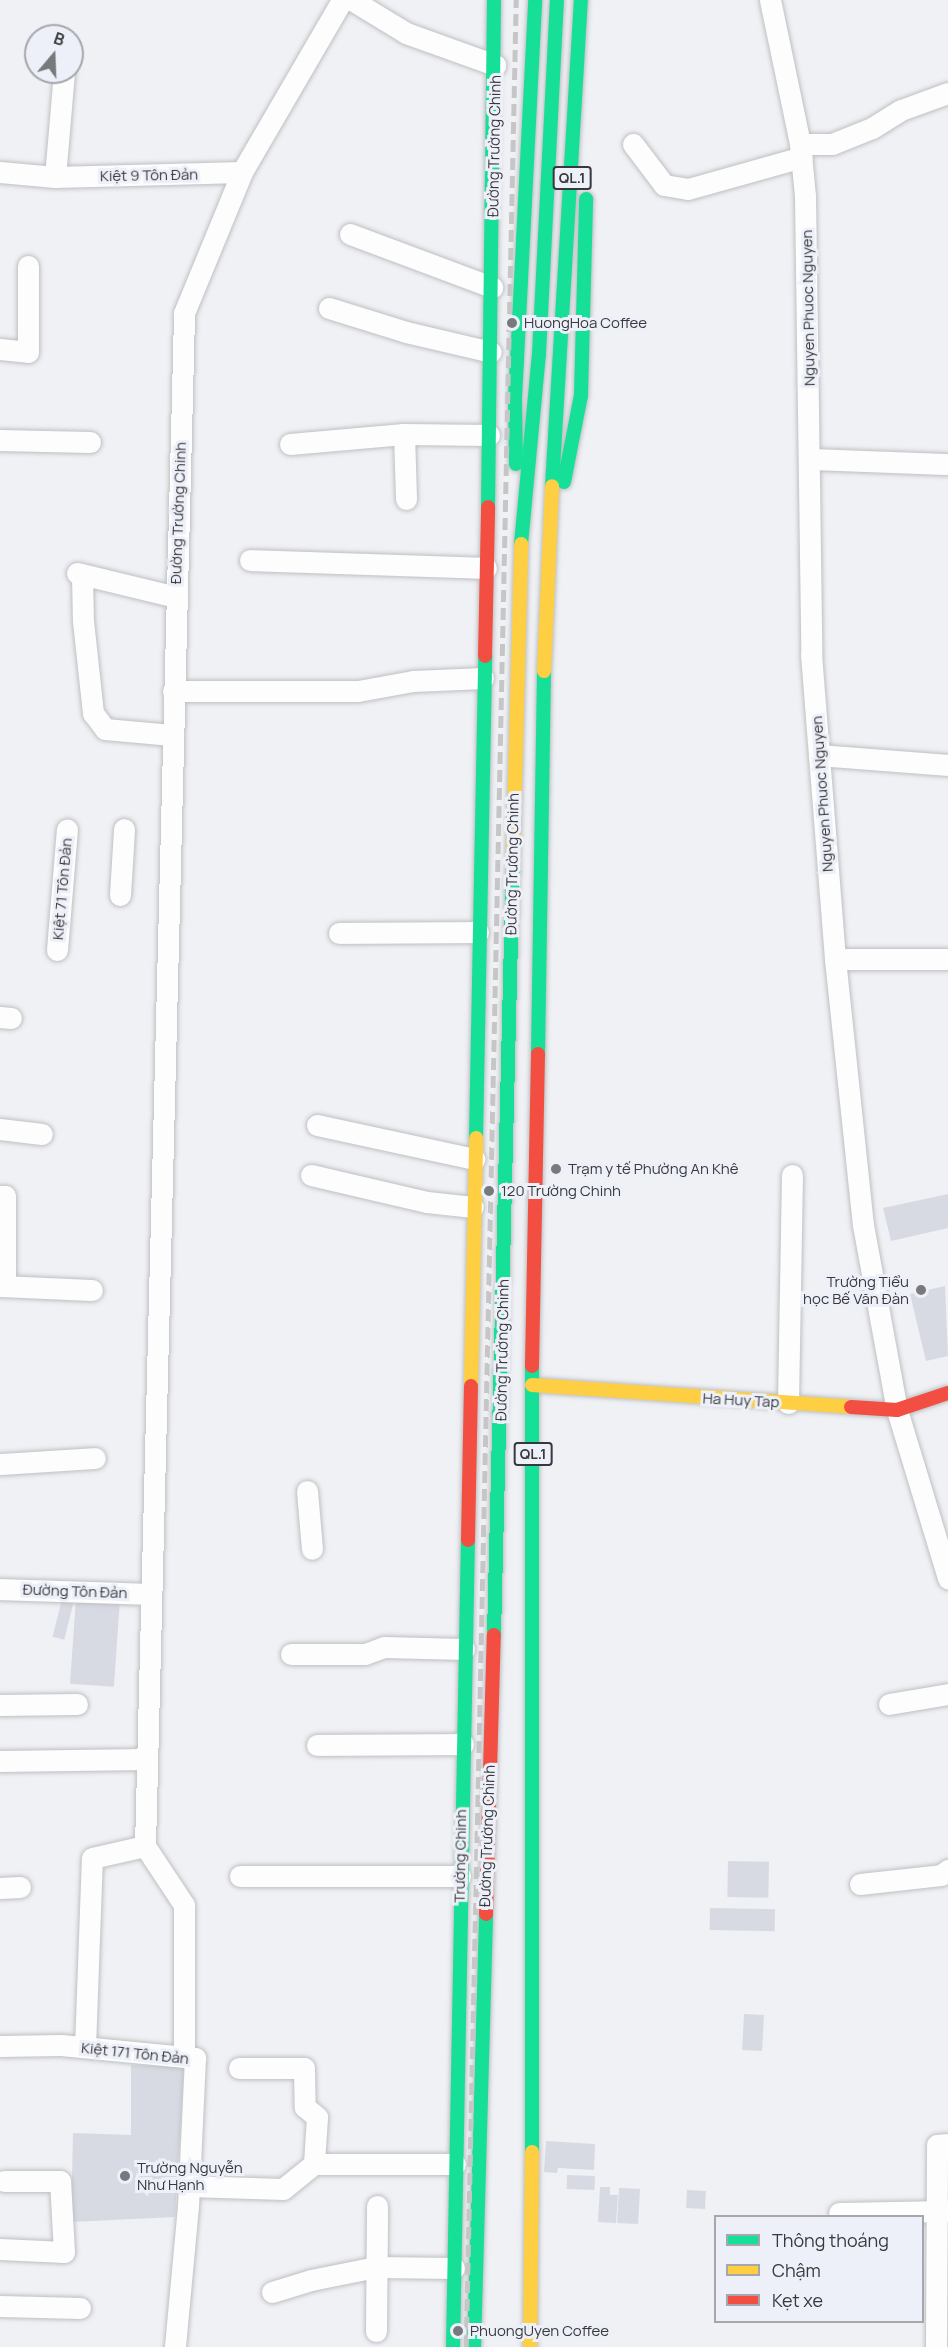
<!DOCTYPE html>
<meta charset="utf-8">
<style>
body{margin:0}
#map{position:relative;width:948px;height:2347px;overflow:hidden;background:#f0f1f5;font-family:Manrope,sans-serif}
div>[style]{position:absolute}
.building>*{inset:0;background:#d8dae3;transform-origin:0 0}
.roads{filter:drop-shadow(0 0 2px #bec0c2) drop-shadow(0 0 2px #bec0c2)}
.street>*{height:21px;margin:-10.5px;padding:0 10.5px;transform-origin:10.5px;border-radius:10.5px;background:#fdfdfe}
.fast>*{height:14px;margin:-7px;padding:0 7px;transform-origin:7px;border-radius:7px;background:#16e098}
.slow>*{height:14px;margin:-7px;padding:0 7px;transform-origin:7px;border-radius:7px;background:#ffcf43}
.jam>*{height:14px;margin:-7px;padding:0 7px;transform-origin:7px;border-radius:7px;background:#f24e42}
.rail>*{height:4.5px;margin-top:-2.25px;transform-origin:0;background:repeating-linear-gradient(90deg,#c6c6c6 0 12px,transparent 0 18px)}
.dots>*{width:16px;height:16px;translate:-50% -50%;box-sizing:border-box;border:3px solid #edf0f8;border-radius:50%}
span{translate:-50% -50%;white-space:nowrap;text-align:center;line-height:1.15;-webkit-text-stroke:6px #edf0f8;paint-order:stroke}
.shield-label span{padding:2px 4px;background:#edf0f8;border:2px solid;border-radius:4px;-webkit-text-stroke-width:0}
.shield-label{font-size:14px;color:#38393c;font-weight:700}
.street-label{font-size:15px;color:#38393c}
.poi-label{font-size:15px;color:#38393c}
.left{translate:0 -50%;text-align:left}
.right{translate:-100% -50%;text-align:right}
.legend{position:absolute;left:714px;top:2215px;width:210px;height:108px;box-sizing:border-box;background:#edf0f8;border:2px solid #a5a7ad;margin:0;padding:8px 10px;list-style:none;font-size:18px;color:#38393c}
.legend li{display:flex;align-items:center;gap:12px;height:30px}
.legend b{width:30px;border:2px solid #a5a7ad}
.north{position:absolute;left:24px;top:24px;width:60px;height:60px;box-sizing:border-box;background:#edf0f8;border:2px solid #a5a7ad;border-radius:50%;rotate:19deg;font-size:16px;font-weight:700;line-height:24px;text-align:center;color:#38393c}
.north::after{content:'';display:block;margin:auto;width:21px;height:27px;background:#78797d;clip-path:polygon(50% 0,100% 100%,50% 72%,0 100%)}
</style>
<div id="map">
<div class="building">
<i style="clip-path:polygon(948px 1194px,948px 1228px,891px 1241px,883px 1208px)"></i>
<i style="clip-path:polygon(945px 1286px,948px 1356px,926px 1361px,910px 1294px)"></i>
<i style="left:76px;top:1598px;width:44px;height:86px;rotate:4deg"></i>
<i style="left:62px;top:1599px;width:12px;height:39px;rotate:14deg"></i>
<i style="left:728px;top:1861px;width:41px;height:36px;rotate:1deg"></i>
<i style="left:710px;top:1908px;width:65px;height:22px;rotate:1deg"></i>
<i style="left:744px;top:2014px;width:20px;height:36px;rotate:3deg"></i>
<i style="clip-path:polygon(131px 2065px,184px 2067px,175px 2217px,71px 2222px,73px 2133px,131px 2135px)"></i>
<i style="clip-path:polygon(546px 2141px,595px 2144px,594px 2170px,558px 2168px,557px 2173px,544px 2172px)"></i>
<i style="left:567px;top:2175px;width:28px;height:14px;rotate:2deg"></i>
<i style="clip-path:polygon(600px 2187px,610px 2187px,610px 2195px,618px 2195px,616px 2223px,598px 2222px)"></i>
<i style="left:619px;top:2188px;width:21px;height:35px;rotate:3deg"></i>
<i style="left:687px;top:2190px;width:19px;height:18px;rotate:3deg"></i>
</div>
<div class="roads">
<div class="street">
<i style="left:352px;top:0;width:63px;rotate:31.4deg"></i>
<i style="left:406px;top:33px;width:95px;rotate:19.8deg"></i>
<i style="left:770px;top:0;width:147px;rotate:78.2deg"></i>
<i style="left:800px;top:144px;width:52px;rotate:84.5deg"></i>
<i style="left:805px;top:196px;width:458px;rotate:89.2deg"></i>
<i style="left:811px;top:654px;width:306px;rotate:85.5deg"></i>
<i style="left:835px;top:959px;width:267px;rotate:84deg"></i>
<i style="left:863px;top:1225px;width:188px;rotate:79.6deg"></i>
<i style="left:897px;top:1410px;width:176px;rotate:73.1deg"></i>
<i style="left:633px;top:144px;width:51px;rotate:52.9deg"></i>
<i style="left:664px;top:185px;width:24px;rotate:9deg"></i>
<i style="left:688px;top:189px;width:118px;rotate:-15.7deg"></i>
<i style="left:800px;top:144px;width:32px"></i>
<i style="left:832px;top:144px;width:43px;rotate:-21.8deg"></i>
<i style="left:872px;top:128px;width:34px;rotate:-32deg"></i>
<i style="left:901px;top:110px;width:50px;rotate:-19.9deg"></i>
<i style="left:0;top:172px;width:55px;rotate:5.2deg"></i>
<i style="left:55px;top:177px;width:187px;rotate:-1.5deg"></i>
<i style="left:55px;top:177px;width:105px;rotate:-85.1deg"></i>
<i style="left:350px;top:234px;width:152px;rotate:20.5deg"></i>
<i style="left:329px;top:308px;width:81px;rotate:17.3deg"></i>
<i style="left:406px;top:332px;width:87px;rotate:13.2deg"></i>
<i style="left:0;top:349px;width:28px;rotate:6deg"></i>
<i style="left:28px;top:352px;width:86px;rotate:-90deg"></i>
<i style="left:404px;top:434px;width:65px;rotate:88.2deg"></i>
<i style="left:0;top:440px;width:90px;rotate:1.3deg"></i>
<i style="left:290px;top:444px;width:114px;rotate:-5deg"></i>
<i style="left:404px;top:434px;width:85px;rotate:0.7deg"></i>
<i style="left:809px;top:459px;width:139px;rotate:2.1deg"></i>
<i style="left:250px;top:560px;width:236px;rotate:1.9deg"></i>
<i style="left:77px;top:573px;width:102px;rotate:13.6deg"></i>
<i style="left:82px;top:575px;width:46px;rotate:88.8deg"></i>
<i style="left:83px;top:621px;width:93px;rotate:83.8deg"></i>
<i style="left:93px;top:713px;width:20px;rotate:53deg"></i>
<i style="left:105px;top:729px;width:67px;rotate:5.1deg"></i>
<i style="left:173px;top:691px;width:185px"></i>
<i style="left:358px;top:691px;width:56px;rotate:-10.3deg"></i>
<i style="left:413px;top:681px;width:70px;rotate:-2.5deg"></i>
<i style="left:819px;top:755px;width:129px;rotate:4.4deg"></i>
<i style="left:120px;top:895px;width:66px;rotate:-86.5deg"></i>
<i style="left:339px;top:933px;width:139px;rotate:-0.4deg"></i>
<i style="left:57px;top:950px;width:121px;rotate:-85.3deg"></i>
<i style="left:835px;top:959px;width:113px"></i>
<i style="left:0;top:1017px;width:11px;rotate:5deg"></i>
<i style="left:317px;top:1125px;width:161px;rotate:12.2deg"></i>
<i style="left:0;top:1129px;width:42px;rotate:6.8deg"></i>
<i style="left:311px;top:1175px;width:119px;rotate:13.1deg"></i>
<i style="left:427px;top:1202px;width:46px;rotate:6.2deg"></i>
<i style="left:0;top:1196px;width:5px"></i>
<i style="left:5px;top:1196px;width:90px;rotate:90deg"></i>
<i style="left:0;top:1286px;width:92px;rotate:2.5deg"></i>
<i style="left:788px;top:1403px;width:228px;rotate:-89deg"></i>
<i style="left:0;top:1464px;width:95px;rotate:-3.6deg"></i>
<i style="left:307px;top:1491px;width:58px;rotate:85.1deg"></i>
<i style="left:0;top:1589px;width:150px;rotate:1.9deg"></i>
<i style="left:291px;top:1654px;width:74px"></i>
<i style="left:365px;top:1654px;width:20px;rotate:-20deg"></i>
<i style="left:384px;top:1647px;width:80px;rotate:1.4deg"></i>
<i style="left:889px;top:1704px;width:60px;rotate:-9.6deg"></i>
<i style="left:0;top:1705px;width:77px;rotate:-0.7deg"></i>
<i style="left:317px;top:1745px;width:146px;rotate:-0.4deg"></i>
<i style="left:0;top:1761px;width:146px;rotate:-0.8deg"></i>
<i style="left:145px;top:1846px;width:71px;rotate:56.5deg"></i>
<i style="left:184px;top:1905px;width:152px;rotate:90deg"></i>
<i style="left:240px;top:1876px;width:220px"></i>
<i style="left:860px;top:1884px;width:81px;rotate:-6.3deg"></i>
<i style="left:941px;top:1875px;width:9px;rotate:-36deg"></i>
<i style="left:0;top:1888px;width:20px;rotate:-3deg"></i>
<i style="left:0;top:2046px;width:61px;rotate:-0.9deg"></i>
<i style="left:61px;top:2045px;width:135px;rotate:5.5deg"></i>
<i style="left:195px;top:2058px;width:148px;rotate:92.7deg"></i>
<i style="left:188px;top:2206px;width:142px;rotate:95.3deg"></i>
<i style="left:85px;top:2047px;width:189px;rotate:-87.9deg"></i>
<i style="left:92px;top:1858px;width:54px;rotate:-12.8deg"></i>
<i style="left:145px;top:1846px;width:1533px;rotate:-88.54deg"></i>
<i style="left:184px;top:313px;width:152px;rotate:-67.6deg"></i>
<i style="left:242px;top:172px;width:199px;rotate:-59.8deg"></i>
<i style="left:239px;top:2068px;width:65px"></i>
<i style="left:304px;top:2068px;width:39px;rotate:89deg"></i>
<i style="left:305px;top:2107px;width:16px;rotate:40deg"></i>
<i style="left:317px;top:2117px;width:47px;rotate:93.7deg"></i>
<i style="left:189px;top:2186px;width:94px;rotate:1.8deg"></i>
<i style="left:283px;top:2189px;width:40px;rotate:-39deg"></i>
<i style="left:314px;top:2164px;width:141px"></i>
<i style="left:839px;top:2213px;width:109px;rotate:-1.1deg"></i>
<i style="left:0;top:2249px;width:64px;rotate:2.7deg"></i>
<i style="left:64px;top:2252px;width:71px;rotate:-93.2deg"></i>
<i style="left:60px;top:2181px;width:56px;rotate:180deg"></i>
<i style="left:272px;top:2292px;width:41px;rotate:-17.1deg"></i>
<i style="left:311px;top:2280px;width:66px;rotate:-11.3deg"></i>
<i style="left:376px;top:2267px;width:78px;rotate:0.7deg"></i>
<i style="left:0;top:2306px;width:80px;rotate:1.4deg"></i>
<i style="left:376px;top:2331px;width:125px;rotate:-89.5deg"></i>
<i style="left:936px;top:2347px;width:202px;rotate:-89.7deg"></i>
<i style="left:937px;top:2145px;width:11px;rotate:-5deg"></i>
</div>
<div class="fast">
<i style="left:516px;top:464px;width:65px;rotate:-90.9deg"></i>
<i style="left:515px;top:399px;width:400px;rotate:-87.1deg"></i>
<i style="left:564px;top:482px;width:89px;rotate:-78.9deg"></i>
<i style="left:581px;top:395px;width:196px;rotate:-88.5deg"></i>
<i style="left:552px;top:486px;width:487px;rotate:-86.6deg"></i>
<i style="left:488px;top:507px;width:507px;rotate:-89.32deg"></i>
<i style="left:521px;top:544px;width:191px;rotate:-84.6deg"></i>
<i style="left:539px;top:354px;width:354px;rotate:-87.1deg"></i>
<i style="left:538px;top:1054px;width:383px;rotate:-89.1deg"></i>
<i style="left:476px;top:1138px;width:482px;rotate:-88.9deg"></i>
<i style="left:494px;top:1635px;width:776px;rotate:-88.6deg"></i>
<i style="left:532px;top:2152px;width:786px;rotate:-90deg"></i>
<i style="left:453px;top:2347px;width:807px;rotate:-88.94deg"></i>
<i style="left:474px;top:2347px;width:433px;rotate:-88.4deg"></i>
</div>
<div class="slow">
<i style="left:544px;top:671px;width:185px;rotate:-87.5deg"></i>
<i style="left:513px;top:859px;width:315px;rotate:-88.5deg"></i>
<i style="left:532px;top:1385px;width:320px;rotate:3.9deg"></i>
<i style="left:471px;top:1386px;width:248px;rotate:-88.8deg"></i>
<i style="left:530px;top:2347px;width:195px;rotate:-89.4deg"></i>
</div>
<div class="jam">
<i style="left:485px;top:656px;width:149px;rotate:-88.8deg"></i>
<i style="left:532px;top:1366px;width:312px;rotate:-88.9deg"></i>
<i style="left:851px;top:1407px;width:46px;rotate:3.7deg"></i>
<i style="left:897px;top:1410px;width:54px;rotate:-18.4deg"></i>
<i style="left:468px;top:1540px;width:154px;rotate:-88.9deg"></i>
<i style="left:486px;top:1914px;width:279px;rotate:-88.4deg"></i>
</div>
</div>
<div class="rail">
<i style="left:466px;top:2347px;width:2348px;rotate:-88.78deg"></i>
</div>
<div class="dots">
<i style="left:512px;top:323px;background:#78797d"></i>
<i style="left:556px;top:1169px;background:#78797d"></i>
<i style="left:489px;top:1191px;background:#78797d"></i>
<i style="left:921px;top:1290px;background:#78797d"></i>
<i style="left:125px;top:2176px;background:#78797d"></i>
<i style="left:458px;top:2331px;background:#78797d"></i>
</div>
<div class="shield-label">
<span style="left:572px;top:178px">QL.1</span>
<span style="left:533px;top:1454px">QL.1</span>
</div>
<div class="street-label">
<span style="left:494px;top:146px;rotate:-89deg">Đường Trường Chinh</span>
<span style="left:149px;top:175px;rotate:-1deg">Kiệt 9 Tôn Đản</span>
<span style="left:808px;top:308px;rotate:-91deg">Nguyen Phuoc Nguyen</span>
<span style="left:178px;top:513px;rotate:-88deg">Đường Trường Chinh</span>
<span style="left:822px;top:794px;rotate:-94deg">Nguyen Phuoc Nguyen</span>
<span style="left:512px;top:864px;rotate:-89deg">Đường Trường Chinh</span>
<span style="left:62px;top:889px;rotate:-85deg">Kiệt 71 Tôn Đản</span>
<span style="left:502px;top:1350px;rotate:-89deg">Đường Trường Chinh</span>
<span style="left:741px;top:1400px;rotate:3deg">Ha Huy Tap</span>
<span style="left:75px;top:1591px;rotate:2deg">Đường Tôn Đản</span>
<span style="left:487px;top:1836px;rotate:-88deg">Đường Trường Chinh</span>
<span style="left:460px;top:1856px;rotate:-89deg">Trường Chinh</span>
<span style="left:135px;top:2053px;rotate:6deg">Kiệt 171 Tôn Đản</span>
</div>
<div class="poi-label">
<span class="left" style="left:524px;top:323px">HuongHoa Coffee</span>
<span class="left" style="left:568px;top:1169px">Trạm y tế Phường An Khê</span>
<span class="left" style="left:501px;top:1191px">120 Trường Chinh</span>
<span class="right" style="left:909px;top:1290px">Trường Tiểu<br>học Bế Văn Đàn</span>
<span class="left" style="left:137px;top:2176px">Trường Nguyễn<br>Như Hạnh</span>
<span class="left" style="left:470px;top:2331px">PhuongUyen Coffee</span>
</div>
<ul class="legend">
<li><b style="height:8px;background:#16e098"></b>Thông thoáng</li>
<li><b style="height:8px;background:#ffcf43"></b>Chậm</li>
<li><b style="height:8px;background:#f24e42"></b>Kẹt xe</li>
</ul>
<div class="north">B</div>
</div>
